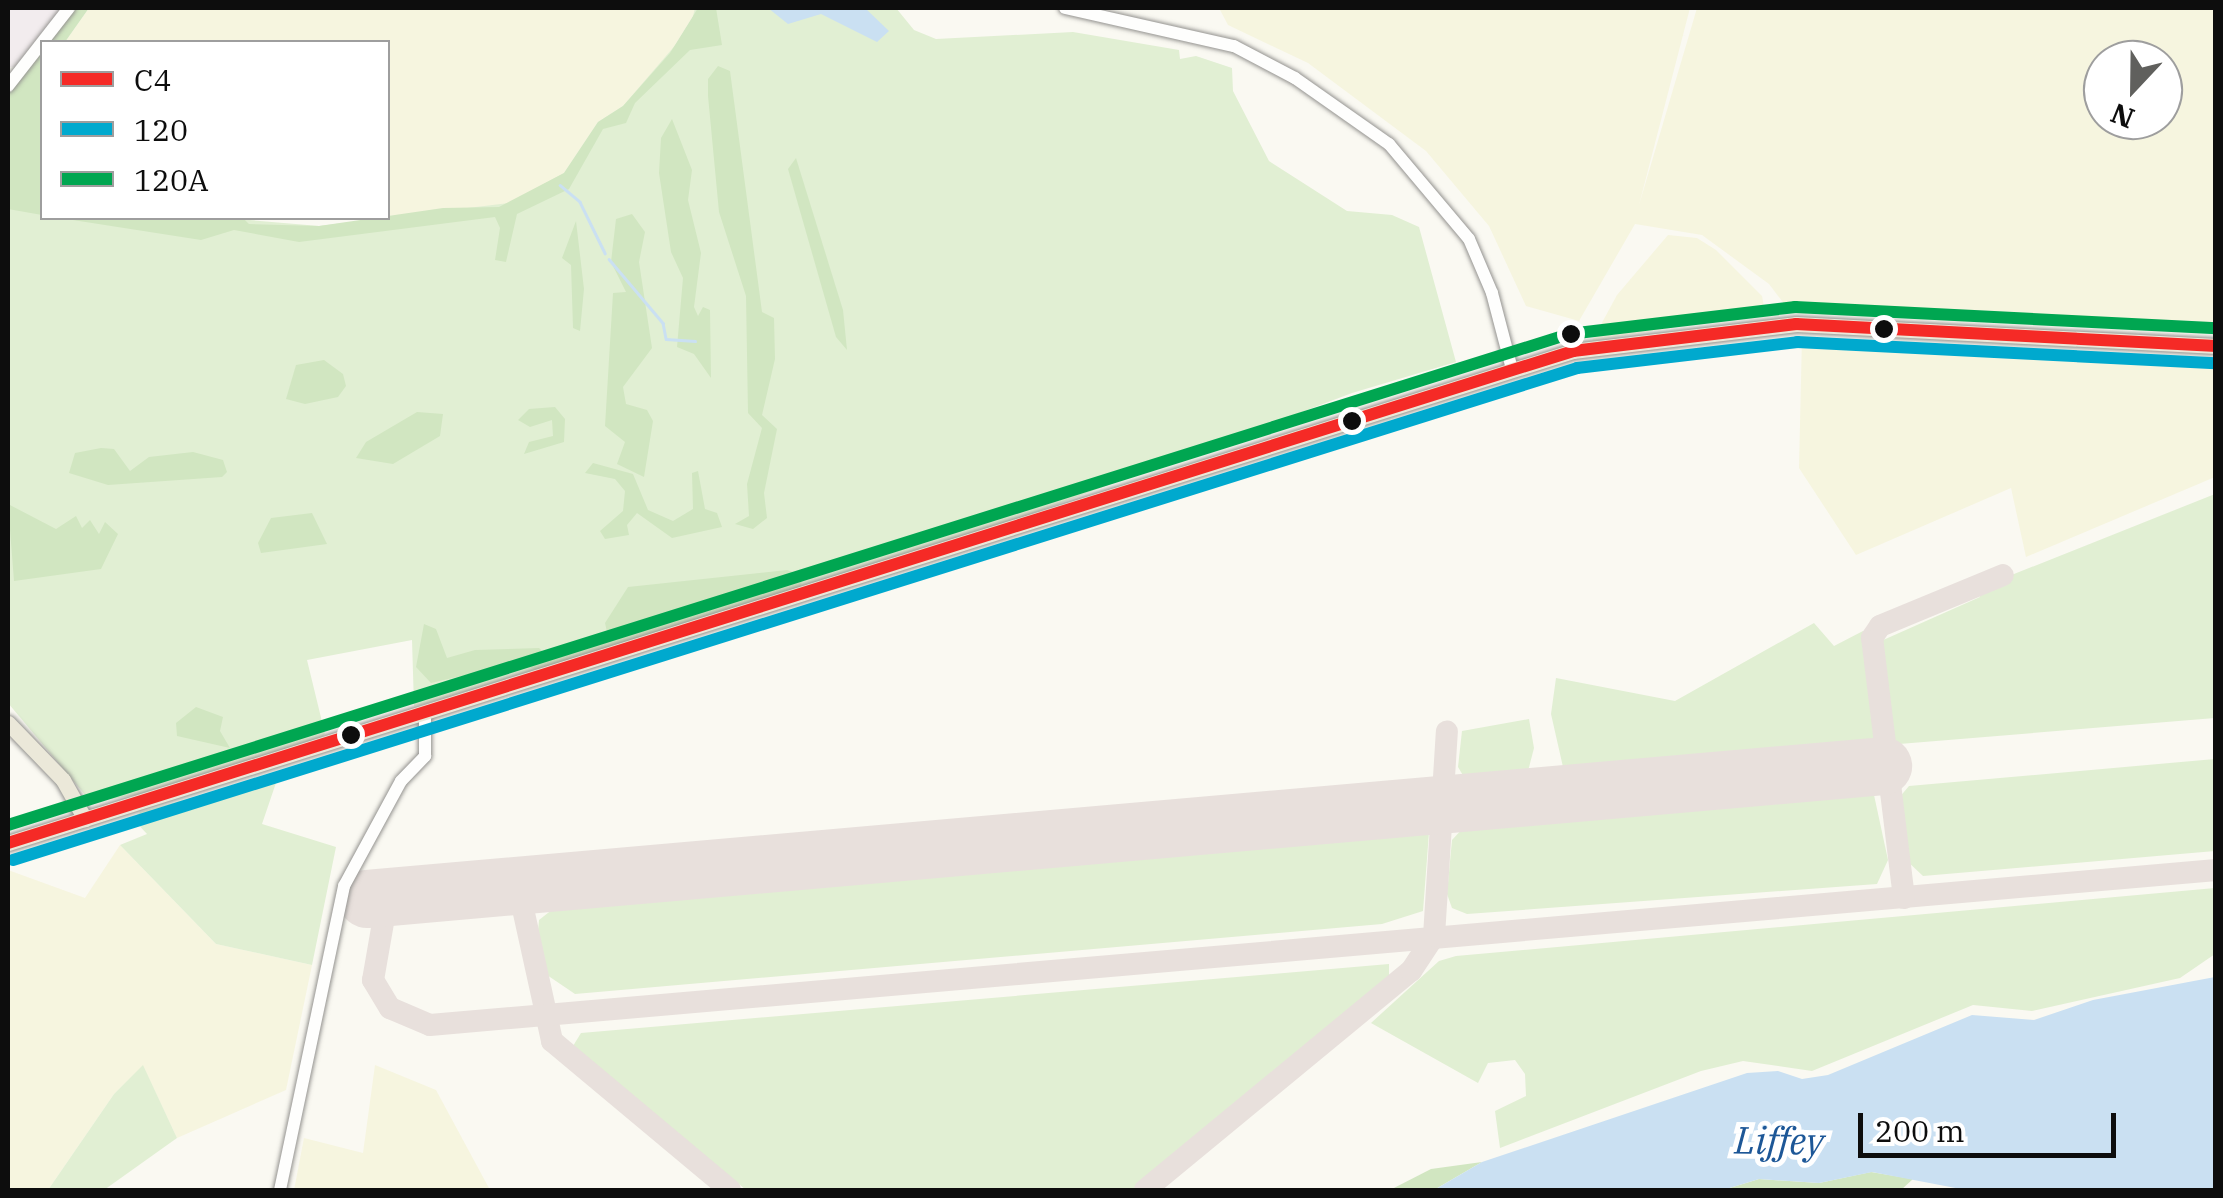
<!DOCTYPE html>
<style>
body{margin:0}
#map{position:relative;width:2223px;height:1198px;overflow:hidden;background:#faf9f2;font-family:"IBM Plex Serif",serif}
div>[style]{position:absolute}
.industrial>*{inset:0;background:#f2ecee}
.farmland>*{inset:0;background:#f6f5df}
.green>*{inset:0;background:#e1efd3}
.forest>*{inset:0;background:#d1e6c1}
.water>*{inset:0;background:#cae0f2}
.stream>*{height:2.5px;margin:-1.25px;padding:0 1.25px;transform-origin:1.25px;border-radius:1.25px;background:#cae0f2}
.taxiway>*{height:22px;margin:-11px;padding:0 11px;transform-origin:11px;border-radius:11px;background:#e8e0dc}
.runway>*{height:58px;margin:-29px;padding:0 29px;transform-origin:29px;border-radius:29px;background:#e8e0dc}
.roads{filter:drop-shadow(0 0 2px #949390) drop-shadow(0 0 2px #949390)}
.minor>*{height:12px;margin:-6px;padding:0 6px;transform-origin:6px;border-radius:6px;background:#fefefd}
.major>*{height:15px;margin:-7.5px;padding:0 7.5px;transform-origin:7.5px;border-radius:7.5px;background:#ebe8d9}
.bus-1>*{height:12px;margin:-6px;padding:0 6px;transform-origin:6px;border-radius:6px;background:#f52a26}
.bus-2>*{height:12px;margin:-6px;padding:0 6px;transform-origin:6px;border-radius:6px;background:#00a9ce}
.bus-3>*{height:12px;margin:-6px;padding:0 6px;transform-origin:6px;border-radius:6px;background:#00a651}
.dots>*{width:28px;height:28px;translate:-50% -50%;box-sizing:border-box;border:5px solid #fff;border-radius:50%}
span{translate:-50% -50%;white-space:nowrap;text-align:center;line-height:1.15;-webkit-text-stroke:10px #fff;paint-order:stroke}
.water-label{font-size:38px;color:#1d5797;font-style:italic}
.frame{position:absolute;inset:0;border:10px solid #0d0d0d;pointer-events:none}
.legend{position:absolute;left:40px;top:40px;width:350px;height:180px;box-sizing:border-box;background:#fff;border:2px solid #9e9e9e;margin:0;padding:12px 18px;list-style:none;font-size:30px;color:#0d0d0d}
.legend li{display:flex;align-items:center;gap:20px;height:50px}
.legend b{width:50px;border:2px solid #9e9e9e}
.north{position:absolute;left:2083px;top:40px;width:100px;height:100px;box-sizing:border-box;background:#fff;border:2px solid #9e9e9e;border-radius:50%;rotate:202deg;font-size:28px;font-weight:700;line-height:40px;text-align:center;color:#0d0d0d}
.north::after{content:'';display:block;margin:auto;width:35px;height:45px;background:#60605d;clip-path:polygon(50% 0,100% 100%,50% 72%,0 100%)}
.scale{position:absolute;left:1858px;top:1113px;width:258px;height:45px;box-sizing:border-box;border:5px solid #0d0d0d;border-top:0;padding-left:12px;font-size:30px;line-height:35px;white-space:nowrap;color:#0d0d0d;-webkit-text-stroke:8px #fff;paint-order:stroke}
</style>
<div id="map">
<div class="industrial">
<i style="clip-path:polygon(8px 8px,61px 8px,15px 67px,8px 67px)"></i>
</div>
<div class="farmland">
<i style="clip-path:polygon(89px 8px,698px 8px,670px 53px,623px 106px,598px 122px,564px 173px,543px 189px,499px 207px,388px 216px,388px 42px,65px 42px)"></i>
<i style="clip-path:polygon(evenodd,1219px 8px,1690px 8px,1639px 205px,1697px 8px,2215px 8px,2215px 329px,1791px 313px,1769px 284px,1702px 235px,1635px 224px,1579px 321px,1526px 306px,1489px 226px,1426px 151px,1308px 63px,1228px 25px,1219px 8px,2103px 60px,2163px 60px,2163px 120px,2103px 120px,2103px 60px)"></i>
<i style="clip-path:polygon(1668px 235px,1697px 238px,1716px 250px,1762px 296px,1765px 312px,1592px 341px,1617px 295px)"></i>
<i style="clip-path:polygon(1802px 336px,2215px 362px,2215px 477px,2026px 557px,2011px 488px,1856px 555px,1799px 468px)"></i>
<i style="clip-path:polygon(120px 845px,216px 944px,312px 965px,286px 1090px,177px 1138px,143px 1066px,114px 1094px,48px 1190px,8px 1190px,8px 870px,85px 898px)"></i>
<i style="clip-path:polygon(375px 1065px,436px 1090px,490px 1190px,294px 1190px,304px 1138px,363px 1153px)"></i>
</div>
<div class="green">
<i style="clip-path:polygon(695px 8px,896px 8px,914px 30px,936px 39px,1073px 32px,1179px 50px,1180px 59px,1196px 56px,1232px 68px,1233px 91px,1269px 161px,1347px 211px,1392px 215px,1419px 227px,1456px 362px,1352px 393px,973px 536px,421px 705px,414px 706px,412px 640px,307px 660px,325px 734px,316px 742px,157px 792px,91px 802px,8px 703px,8px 168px,42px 175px,42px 218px,226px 218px,319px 226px,509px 203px,564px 173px,598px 122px,623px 106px,690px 28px)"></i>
<i style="clip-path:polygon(2215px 494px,2215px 718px,1887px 745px,1876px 655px,1881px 641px,1980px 597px,1979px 588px)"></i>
<i style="clip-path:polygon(1814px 623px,1834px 646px,1863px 631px,1867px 641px,1875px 736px,1868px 748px,1570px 772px,1563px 767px,1551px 714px,1556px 678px,1675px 701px)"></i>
<i style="clip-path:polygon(1529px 719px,1534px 748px,1526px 779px,1474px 783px,1464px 777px,1458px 767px,1462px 731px)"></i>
<i style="clip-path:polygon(2215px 759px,2215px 851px,1923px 876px,1906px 860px,1898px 799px,1909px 786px)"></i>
<i style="clip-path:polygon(279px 774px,262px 824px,336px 847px,312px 965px,216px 944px,120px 845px,147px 834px,133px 819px,140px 812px)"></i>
<i style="clip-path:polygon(1874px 795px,1888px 860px,1877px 884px,1467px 914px,1452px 908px,1447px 894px,1452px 840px,1465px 826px)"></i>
<i style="clip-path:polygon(1429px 832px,1423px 911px,1382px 924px,575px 994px,547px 975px,538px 931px,539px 920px,558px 905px)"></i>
<i style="clip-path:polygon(2215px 888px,2215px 954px,2180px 978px,2032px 1011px,1973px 1005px,1812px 1071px,1743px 1061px,1701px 1071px,1500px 1148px,1495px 1111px,1526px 1096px,1525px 1074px,1515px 1060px,1488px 1063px,1478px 1083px,1371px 1023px,1439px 961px,1456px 956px)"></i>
<i style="clip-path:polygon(1389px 964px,1389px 980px,1132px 1190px,746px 1190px,573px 1046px,581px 1033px)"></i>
<i style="clip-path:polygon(143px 1065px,177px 1138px,104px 1190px,48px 1190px,114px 1094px)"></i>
</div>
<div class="forest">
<i style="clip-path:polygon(69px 8px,89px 8px,65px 42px,42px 42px,42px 215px,8px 209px,8px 87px)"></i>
<i style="clip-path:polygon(698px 8px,716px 8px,722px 45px,690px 50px,635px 103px,626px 123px,603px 129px,569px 189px,517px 214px,506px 262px,495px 260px,500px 228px,495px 217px,299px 242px,234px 230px,201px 240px,60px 218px,243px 218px,249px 224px,319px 226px,443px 208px,499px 207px,564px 173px,598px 122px,623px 106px,670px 53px)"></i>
<i style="clip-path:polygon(718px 66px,730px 71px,762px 312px,774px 318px,775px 359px,762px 415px,777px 429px,764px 493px,767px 518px,753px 529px,735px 524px,749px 516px,747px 484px,762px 428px,748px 413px,746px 296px,719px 212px,708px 96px,708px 79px)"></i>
<i style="clip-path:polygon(672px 119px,692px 170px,688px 200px,701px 253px,694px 307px,698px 316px,703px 307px,710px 310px,711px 378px,694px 354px,677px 347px,683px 278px,671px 252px,659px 173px,661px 138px)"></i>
<i style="clip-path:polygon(796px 158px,843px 310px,847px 350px,836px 337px,788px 169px)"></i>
<i style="clip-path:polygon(632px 214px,645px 232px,639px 262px,652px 348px,623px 387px,626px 404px,647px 410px,653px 421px,644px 477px,617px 464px,625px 442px,605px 426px,613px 293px,626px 292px,611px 262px,616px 219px)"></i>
<i style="clip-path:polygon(576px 221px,584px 289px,580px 331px,573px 328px,571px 265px,562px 258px)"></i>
<i style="clip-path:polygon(324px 360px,343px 374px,346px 386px,338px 397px,305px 404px,286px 399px,296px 365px)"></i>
<i style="clip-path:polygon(555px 407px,565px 419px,564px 442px,524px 454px,529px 442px,553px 436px,552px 420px,530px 427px,518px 420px,529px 409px)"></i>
<i style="clip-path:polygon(417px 412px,443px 414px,440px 436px,393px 464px,356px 458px,366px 442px)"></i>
<i style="clip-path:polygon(101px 448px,114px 449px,130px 471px,149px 457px,193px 452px,223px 460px,227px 472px,222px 477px,108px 485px,69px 473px,75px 453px)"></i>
<i style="clip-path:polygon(593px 463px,633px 474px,648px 510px,673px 521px,693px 509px,692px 473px,698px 471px,705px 509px,717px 513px,722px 527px,672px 538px,637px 513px,627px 525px,629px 535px,605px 539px,600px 531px,623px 511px,625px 491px,615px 479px,585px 473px)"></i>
<i style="clip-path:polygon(8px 504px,56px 529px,76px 516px,82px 528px,90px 520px,99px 534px,105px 522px,118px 534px,101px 569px,14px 581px)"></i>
<i style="clip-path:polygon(312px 513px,327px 544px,261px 553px,258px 543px,271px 518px)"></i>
<i style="clip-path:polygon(787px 570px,802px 575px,801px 590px,540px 670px,513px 664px,431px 683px,416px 667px,424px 624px,436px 629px,447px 658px,475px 650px,539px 648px,548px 656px,609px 641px,605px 623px,628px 587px)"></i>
<i style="clip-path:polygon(196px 707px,223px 717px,220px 731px,230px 748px,177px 736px,176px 723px)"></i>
<i style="clip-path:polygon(1482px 1162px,1434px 1190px,1390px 1190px,1431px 1169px)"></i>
<i style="clip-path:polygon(1871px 1172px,1913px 1179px,1901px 1190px,1723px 1190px,1759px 1179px,1819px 1183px)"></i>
</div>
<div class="water">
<i style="clip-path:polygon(768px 8px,865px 8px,889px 31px,877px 42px,821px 14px,788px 24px)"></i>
<i style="clip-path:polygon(2215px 977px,2215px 1190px,1966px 1190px,1872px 1172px,1819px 1183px,1759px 1179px,1723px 1190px,1434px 1190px,1482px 1162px,1747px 1073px,1778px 1071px,1802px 1079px,1828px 1075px,1972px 1015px,2034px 1020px,2093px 1000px)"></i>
</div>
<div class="stream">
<i style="left:560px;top:185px;width:26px;rotate:40deg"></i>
<i style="left:580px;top:202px;width:57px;rotate:63.9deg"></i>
<i style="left:609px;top:259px;width:84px;rotate:49.8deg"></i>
<i style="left:663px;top:323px;width:16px;rotate:79deg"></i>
<i style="left:666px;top:339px;width:29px;rotate:4deg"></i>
</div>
<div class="taxiway">
<i style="left:518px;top:886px;width:159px;rotate:77.6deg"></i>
<i style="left:552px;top:1041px;width:232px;rotate:39.9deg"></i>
<i style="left:416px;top:895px;width:16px;rotate:165deg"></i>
<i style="left:401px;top:899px;width:25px;rotate:133deg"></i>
<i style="left:384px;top:917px;width:64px;rotate:99.9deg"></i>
<i style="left:373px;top:980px;width:33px;rotate:59deg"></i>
<i style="left:390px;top:1008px;width:43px;rotate:23deg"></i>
<i style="left:430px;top:1025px;width:1793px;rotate:-4.96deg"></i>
<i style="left:1904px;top:898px;width:262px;rotate:-97deg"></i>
<i style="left:1872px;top:638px;width:14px;rotate:-56deg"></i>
<i style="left:1880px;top:626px;width:133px;rotate:-22.5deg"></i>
<i style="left:1145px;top:1190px;width:345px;rotate:-39.5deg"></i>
<i style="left:1411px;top:971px;width:42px;rotate:-56.7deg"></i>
<i style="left:1434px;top:936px;width:205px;rotate:-86.4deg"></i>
</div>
<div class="runway">
<i style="left:367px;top:899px;width:1522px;rotate:-5.01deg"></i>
</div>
<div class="roads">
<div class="minor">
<i style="left:1065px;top:8px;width:173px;rotate:12.7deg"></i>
<i style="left:1234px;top:46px;width:69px;rotate:27.7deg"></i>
<i style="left:1295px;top:78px;width:115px;rotate:35.1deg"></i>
<i style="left:1389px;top:144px;width:124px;rotate:49.9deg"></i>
<i style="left:1469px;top:239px;width:59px;rotate:66.9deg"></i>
<i style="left:1492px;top:293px;width:79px;rotate:75.3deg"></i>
<i style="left:8px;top:86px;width:99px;rotate:-52deg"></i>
<i style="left:280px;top:1190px;width:311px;rotate:-78.1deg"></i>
<i style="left:344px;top:886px;width:119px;rotate:-61.5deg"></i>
<i style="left:401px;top:781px;width:35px;rotate:-46deg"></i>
<i style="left:425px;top:756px;width:41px;rotate:-90deg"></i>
</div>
<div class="major">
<i style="left:8px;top:723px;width:79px;rotate:46deg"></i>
<i style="left:63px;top:780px;width:45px;rotate:60.6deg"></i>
<i style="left:8px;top:843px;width:1641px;rotate:-17.45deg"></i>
<i style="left:1573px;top:351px;width:225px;rotate:-6.9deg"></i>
<i style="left:1796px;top:324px;width:421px;rotate:3deg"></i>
</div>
</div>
<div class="bus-1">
<i style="left:8px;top:843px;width:1641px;rotate:-17.45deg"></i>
<i style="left:1573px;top:351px;width:225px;rotate:-6.9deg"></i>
<i style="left:1796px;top:324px;width:421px;rotate:3deg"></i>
</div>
<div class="bus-2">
<i style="left:13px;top:860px;width:1640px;rotate:-17.46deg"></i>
<i style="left:1577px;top:368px;width:222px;rotate:-6.7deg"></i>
<i style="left:1797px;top:342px;width:419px;rotate:2.9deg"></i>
</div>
<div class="bus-3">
<i style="left:8px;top:825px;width:1636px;rotate:-17.46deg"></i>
<i style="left:1569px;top:334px;width:228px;rotate:-6.8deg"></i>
<i style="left:1795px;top:307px;width:422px;rotate:2.9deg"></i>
</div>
<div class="dots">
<i style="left:1884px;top:329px;background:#0d0d0d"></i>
<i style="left:1571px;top:334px;background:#0d0d0d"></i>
<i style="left:1352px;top:421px;background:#0d0d0d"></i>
<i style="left:351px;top:735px;background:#0d0d0d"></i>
</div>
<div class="water-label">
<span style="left:1779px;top:1140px;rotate:1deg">Liffey</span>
</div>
<div class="frame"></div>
<ul class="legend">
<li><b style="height:12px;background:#f52a26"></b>C4</li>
<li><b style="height:12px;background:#00a9ce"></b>120</li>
<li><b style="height:12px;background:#00a651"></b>120A</li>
</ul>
<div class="north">N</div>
<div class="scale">200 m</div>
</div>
